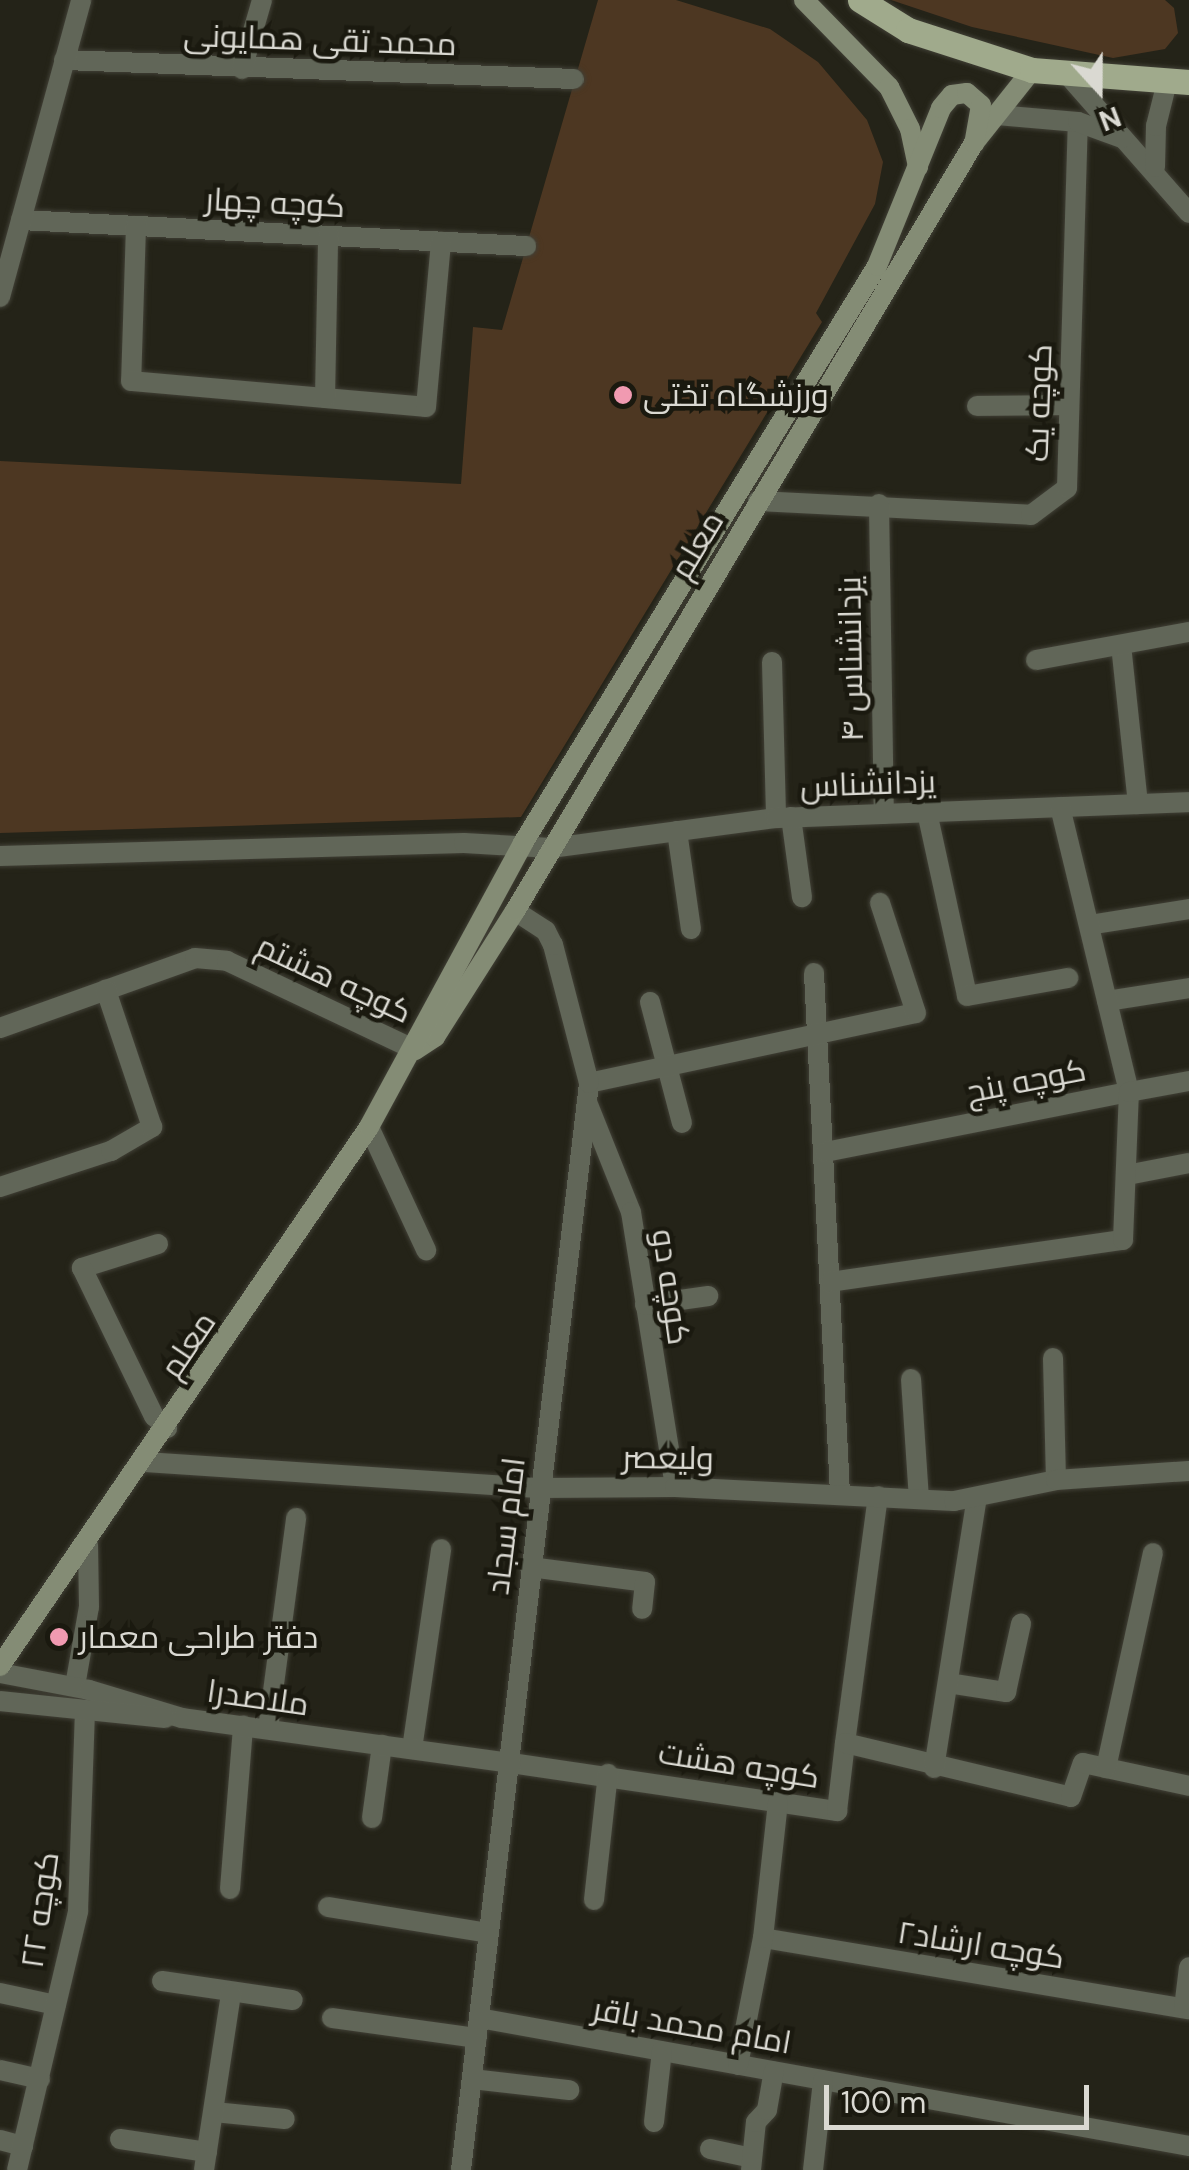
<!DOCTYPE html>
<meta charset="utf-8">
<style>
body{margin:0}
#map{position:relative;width:1189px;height:2170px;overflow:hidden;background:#242318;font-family:"DM Sans",Cairo,sans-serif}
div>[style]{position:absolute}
.green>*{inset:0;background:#4d3722}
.roads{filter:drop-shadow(0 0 2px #414036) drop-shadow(0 0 2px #414036)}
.minor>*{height:20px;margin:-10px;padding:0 10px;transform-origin:10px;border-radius:10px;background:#616658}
.tertiary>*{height:20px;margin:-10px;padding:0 10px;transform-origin:10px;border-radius:10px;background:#616658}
.secondary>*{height:20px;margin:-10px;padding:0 10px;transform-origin:10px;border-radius:10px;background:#848c75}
.primary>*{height:25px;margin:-12.5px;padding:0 12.5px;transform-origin:12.5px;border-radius:12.5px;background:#a0aa8c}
.dots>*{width:28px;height:28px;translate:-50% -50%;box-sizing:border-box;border:5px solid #1a190f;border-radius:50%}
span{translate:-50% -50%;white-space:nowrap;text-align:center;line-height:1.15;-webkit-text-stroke:9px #1a190f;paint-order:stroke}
.street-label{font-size:32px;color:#dad9d2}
.poi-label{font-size:32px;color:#dad9d2}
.left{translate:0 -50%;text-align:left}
.north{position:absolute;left:1049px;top:40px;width:100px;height:100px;-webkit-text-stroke:8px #1a190f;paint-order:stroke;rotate:159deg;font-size:28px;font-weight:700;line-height:40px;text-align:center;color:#dad9d2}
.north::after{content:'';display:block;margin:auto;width:35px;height:45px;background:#dad9d2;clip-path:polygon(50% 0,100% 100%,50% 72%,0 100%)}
.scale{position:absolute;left:824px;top:2085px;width:265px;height:45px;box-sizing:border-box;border:5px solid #dad9d2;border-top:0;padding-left:12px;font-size:30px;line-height:35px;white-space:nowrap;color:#dad9d2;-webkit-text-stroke:8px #1a190f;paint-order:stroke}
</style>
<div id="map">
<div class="green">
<i style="clip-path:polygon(598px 0,676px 0,770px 29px,818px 62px,867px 120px,883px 162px,875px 204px,816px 313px,822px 322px,521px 817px,0 833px,0 461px,461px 484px,473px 327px,502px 330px)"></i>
<i style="clip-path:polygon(891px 0,1165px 0,1174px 8px,1178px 33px,1165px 49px,1113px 58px,972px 27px)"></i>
</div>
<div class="roads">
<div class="minor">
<i style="left:64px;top:60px;width:510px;rotate:2.13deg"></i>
<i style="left:242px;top:69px;width:72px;rotate:-73.8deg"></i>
<i style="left:21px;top:220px;width:506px;rotate:2.95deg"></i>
<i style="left:136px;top:226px;width:155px;rotate:91.8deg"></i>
<i style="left:131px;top:381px;width:296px;rotate:5deg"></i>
<i style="left:426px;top:407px;width:166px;rotate:-84.8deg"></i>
<i style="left:325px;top:398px;width:162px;rotate:-88.9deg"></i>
<i style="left:977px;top:406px;width:92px;rotate:-0.6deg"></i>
<i style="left:758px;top:501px;width:273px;rotate:2.9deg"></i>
<i style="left:1031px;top:515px;width:45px;rotate:-36.9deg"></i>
<i style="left:1067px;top:488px;width:366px;rotate:-88.3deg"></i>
<i style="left:879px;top:504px;width:310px;rotate:89.1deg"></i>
<i style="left:1121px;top:645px;width:160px;rotate:83.9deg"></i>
<i style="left:1036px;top:660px;width:156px;rotate:-10.4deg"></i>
<i style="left:772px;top:662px;width:156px;rotate:88.5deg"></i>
<i style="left:927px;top:812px;width:188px;rotate:77.7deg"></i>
<i style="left:967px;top:996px;width:103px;rotate:-10.1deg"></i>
<i style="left:791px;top:817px;width:81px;rotate:82.2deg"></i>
<i style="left:677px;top:831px;width:99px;rotate:81.9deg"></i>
<i style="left:0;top:856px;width:464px;rotate:-1.6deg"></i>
<i style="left:464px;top:843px;width:87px;rotate:3.3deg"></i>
<i style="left:551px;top:848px;width:227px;rotate:-7.6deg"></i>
<i style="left:776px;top:818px;width:413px;rotate:-2.2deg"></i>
<i style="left:1089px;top:925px;width:101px;rotate:-9.1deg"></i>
<i style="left:814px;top:973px;width:521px;rotate:87.14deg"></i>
<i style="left:1107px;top:1001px;width:83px;rotate:-9deg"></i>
<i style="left:650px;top:1002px;width:125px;rotate:75.2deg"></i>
<i style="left:0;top:1028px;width:207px;rotate:-19.7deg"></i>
<i style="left:195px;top:958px;width:32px;rotate:5deg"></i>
<i style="left:227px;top:961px;width:208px;rotate:25.3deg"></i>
<i style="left:589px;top:1083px;width:334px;rotate:-12.1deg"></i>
<i style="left:916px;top:1013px;width:116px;rotate:-108.1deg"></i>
<i style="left:587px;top:1102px;width:118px;rotate:68.2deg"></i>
<i style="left:631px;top:1212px;width:278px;rotate:80.9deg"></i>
<i style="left:369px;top:1127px;width:136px;rotate:65.1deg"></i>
<i style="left:825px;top:1152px;width:310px;rotate:-11.2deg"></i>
<i style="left:1129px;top:1092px;width:293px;rotate:-103.6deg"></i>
<i style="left:1127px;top:1175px;width:63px;rotate:-11deg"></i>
<i style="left:0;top:1187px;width:117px;rotate:-18deg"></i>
<i style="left:111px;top:1151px;width:48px;rotate:-30.3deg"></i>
<i style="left:152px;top:1127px;width:145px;rotate:-108.6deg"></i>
<i style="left:158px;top:1244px;width:80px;rotate:162.5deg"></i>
<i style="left:82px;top:1268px;width:165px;rotate:64.1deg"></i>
<i style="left:154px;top:1416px;width:18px;rotate:43deg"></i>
<i style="left:830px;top:1282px;width:296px;rotate:-8.2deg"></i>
<i style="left:1123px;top:1240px;width:148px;rotate:-87.7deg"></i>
<i style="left:1129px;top:1092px;width:61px;rotate:-10.4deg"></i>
<i style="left:645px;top:1305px;width:64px;rotate:-8.1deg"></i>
<i style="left:1053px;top:1358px;width:122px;rotate:88.6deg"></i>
<i style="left:911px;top:1379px;width:119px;rotate:86.2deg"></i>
<i style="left:145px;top:1462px;width:397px;rotate:3.8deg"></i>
<i style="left:530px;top:1567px;width:116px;rotate:7.4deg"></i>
<i style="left:645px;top:1582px;width:27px;rotate:96deg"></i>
<i style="left:948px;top:1683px;width:59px;rotate:8.8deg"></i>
<i style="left:1006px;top:1692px;width:70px;rotate:-77.6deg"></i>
<i style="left:75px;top:1686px;width:80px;rotate:-80deg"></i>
<i style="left:89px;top:1607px;width:62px;rotate:-90.9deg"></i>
<i style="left:268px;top:1729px;width:213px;rotate:-82.4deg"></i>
<i style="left:845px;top:1743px;width:249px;rotate:-82.4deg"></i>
<i style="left:412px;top:1749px;width:202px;rotate:-81.7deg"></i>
<i style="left:511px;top:1763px;width:330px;rotate:8.4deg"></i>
<i style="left:837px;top:1811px;width:68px;rotate:-83.3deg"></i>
<i style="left:845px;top:1743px;width:232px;rotate:13.4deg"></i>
<i style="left:1071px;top:1797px;width:36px;rotate:-71deg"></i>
<i style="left:1083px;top:1763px;width:108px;rotate:12.2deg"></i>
<i style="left:934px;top:1768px;width:273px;rotate:-81deg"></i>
<i style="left:1106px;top:1768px;width:220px;rotate:-77.7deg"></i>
<i style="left:372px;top:1818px;width:74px;rotate:-82.2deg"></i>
<i style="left:230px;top:1889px;width:164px;rotate:-85.4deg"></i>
<i style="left:594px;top:1900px;width:127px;rotate:-83.7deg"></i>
<i style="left:328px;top:1907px;width:162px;rotate:9.2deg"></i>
<i style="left:763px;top:1938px;width:432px;rotate:9.5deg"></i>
<i style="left:162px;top:1981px;width:132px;rotate:8.3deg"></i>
<i style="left:0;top:1993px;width:57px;rotate:12.1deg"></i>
<i style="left:1184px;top:2008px;width:41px;rotate:-83deg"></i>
<i style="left:332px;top:2018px;width:146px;rotate:7.9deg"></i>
<i style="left:479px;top:2018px;width:721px;rotate:10.22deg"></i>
<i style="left:738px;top:2065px;width:129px;rotate:-78.9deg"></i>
<i style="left:763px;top:1938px;width:136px;rotate:-83.7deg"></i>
<i style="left:0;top:2070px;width:41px;rotate:12.7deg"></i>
<i style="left:472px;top:2079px;width:98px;rotate:6.5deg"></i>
<i style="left:214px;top:2112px;width:71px;rotate:5.6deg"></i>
<i style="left:654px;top:2122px;width:71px;rotate:-83.6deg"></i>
<i style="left:120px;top:2139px;width:88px;rotate:8.5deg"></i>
<i style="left:0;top:2140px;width:24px;rotate:15deg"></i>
<i style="left:710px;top:2149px;width:43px;rotate:12.1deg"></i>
<i style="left:17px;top:2170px;width:266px;rotate:-76.7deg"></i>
<i style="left:78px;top:1911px;width:198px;rotate:-88deg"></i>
<i style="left:204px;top:2170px;width:179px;rotate:-81.3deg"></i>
<i style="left:751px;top:2170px;width:48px;rotate:-84.1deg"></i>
<i style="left:756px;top:2122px;width:16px;rotate:-47deg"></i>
<i style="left:767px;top:2110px;width:39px;rotate:-80deg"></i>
<i style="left:813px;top:2170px;width:90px;rotate:-83.6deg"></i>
</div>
<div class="tertiary">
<i style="left:1066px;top:73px;width:186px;rotate:48.7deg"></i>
<i style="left:997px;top:115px;width:81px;rotate:4.9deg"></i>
<i style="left:1078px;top:122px;width:47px;rotate:20deg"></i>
<i style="left:1155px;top:167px;width:41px;rotate:-88.6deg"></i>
<i style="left:1156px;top:126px;width:45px;rotate:-76deg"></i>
<i style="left:0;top:297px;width:308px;rotate:-74.7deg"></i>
<i style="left:541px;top:1488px;width:134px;rotate:-0.4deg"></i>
<i style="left:675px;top:1487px;width:279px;rotate:2.9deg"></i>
<i style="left:954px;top:1501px;width:104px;rotate:-11.6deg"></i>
<i style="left:1056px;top:1480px;width:133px;rotate:-3.9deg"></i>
<i style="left:0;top:1673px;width:91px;rotate:10.8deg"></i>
<i style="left:89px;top:1690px;width:97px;rotate:16.8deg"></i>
<i style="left:182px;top:1718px;width:332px;rotate:7.8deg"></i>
<i style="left:0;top:1701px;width:166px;rotate:5.9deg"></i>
<i style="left:461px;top:2170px;width:1095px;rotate:-83.28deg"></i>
<i style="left:589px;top:1083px;width:143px;rotate:-104.6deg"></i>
<i style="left:553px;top:945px;width:16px;rotate:-117deg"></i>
<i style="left:546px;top:931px;width:37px;rotate:-147deg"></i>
</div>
<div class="secondary">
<i style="left:804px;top:0;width:122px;rotate:45.7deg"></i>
<i style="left:889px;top:87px;width:47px;rotate:63.4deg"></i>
<i style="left:910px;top:129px;width:39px;rotate:78deg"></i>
<i style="left:415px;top:1050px;width:24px;rotate:-33deg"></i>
<i style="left:435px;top:1037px;width:149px;rotate:-57.6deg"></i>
<i style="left:515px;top:911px;width:895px;rotate:-59.14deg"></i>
<i style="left:974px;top:143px;width:93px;rotate:-51.5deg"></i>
<i style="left:0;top:1666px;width:653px;rotate:-55.6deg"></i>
<i style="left:369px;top:1127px;width:323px;rotate:-61.5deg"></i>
<i style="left:523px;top:843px;width:677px;rotate:-58.47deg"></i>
<i style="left:877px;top:266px;width:170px;rotate:-67.9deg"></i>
<i style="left:941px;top:108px;width:17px;rotate:-50deg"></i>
<i style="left:952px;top:95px;width:15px;rotate:-8deg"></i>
<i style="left:967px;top:93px;width:18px;rotate:41deg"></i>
<i style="left:981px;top:105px;width:39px;rotate:100deg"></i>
</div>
<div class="primary">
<i style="left:860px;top:0;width:57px;rotate:32deg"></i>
<i style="left:908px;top:30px;width:130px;rotate:17.9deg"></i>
<i style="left:1032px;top:70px;width:157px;rotate:4.4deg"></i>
</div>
</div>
<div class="dots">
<i style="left:623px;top:395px;background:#f19ab1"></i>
<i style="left:59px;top:1637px;background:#f19ab1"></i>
</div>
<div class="street-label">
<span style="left:320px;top:40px;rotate:2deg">محمد تقی همایونی</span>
<span style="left:275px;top:203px;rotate:3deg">کوچه چهار</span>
<span style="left:1039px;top:403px;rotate:-88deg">کوچه یک</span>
<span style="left:697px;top:545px;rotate:-59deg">معلم</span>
<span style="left:851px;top:659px;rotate:-91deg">یزدانشناس ۴</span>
<span style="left:868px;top:784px;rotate:-2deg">یزدانشناس</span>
<span style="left:334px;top:979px;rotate:25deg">کوچه هشتم</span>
<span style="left:1026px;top:1081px;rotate:-11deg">کوچه پنج</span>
<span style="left:671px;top:1287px;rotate:82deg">کوچه دو</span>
<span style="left:188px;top:1345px;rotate:-56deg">معلم</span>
<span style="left:668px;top:1458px;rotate:1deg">ولیعصر</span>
<span style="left:506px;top:1526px;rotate:-83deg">امام سجاد</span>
<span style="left:258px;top:1698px;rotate:8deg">ملاصدرا</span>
<span style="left:739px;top:1765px;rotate:9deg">کوچه هشت</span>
<span style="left:40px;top:1910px;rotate:-82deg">کوچه ۲۲</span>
<span style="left:981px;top:1945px;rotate:9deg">کوچه ارشاد۲</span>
<span style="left:692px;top:2026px;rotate:10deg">امام محمد باقر</span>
</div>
<div class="poi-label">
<span class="left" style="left:643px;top:395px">ورزشگاه تختی</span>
<span class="left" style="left:79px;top:1637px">دفتر طراحی معمار</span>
</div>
<div class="north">N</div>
<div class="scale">100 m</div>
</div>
